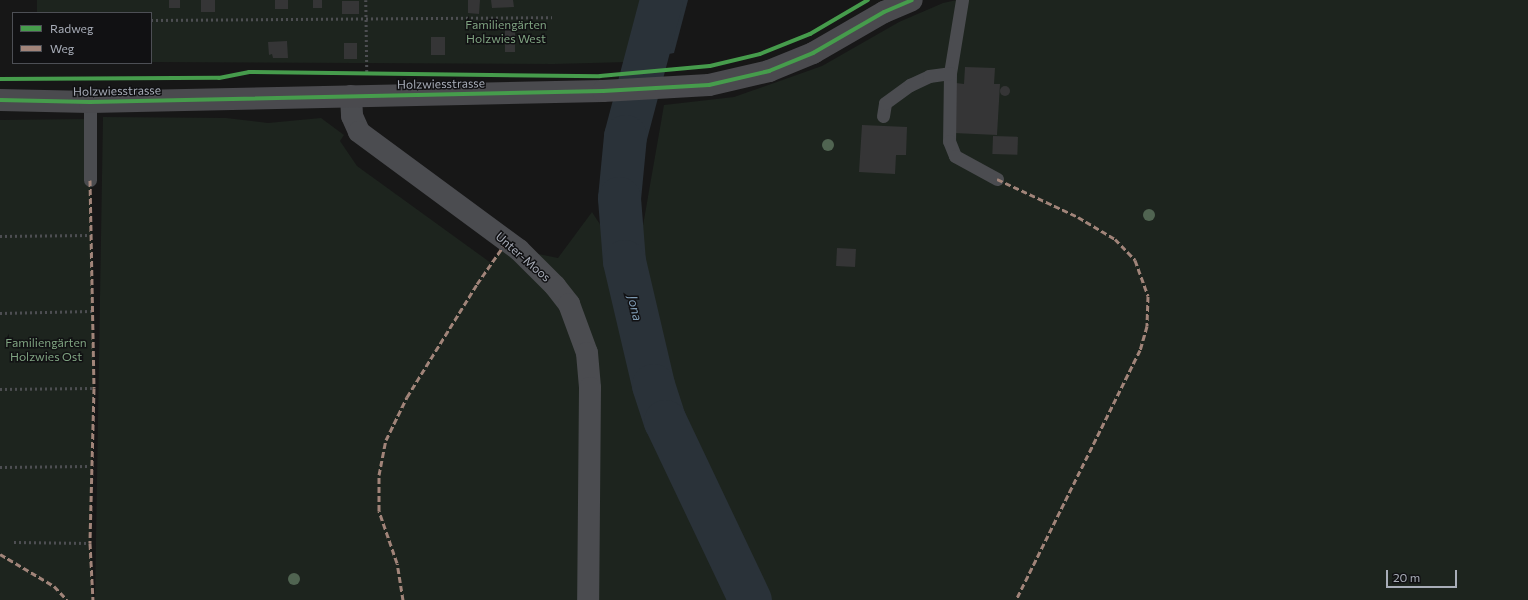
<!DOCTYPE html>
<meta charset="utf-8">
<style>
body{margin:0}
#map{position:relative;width:1528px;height:600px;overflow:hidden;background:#171717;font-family:Commissioner,sans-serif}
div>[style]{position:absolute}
.green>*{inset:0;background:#1d241e}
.water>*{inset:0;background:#2a3239}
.river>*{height:43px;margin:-21.5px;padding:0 21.5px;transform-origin:21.5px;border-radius:21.5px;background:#2a3239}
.building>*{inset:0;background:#353536;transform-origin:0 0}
.round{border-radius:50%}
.path>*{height:2.5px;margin-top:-1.25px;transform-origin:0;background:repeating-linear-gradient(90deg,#4d4e52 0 2px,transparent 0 5px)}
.lane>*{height:13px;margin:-6.5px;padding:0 6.5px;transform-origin:6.5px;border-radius:6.5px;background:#4b4c50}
.street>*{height:22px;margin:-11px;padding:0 11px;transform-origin:11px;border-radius:11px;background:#4b4c50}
.secondary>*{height:22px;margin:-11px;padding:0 11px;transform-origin:11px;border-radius:11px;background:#4a4a4e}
.quiet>*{height:3px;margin-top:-1.5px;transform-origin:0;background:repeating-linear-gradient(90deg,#a18479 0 6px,transparent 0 9px)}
.cycleway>*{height:4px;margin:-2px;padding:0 2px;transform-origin:2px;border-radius:2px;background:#469c4c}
.trees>*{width:12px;height:12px;margin:-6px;border-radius:50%;background:#506451}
span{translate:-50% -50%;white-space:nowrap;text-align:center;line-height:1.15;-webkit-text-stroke:3px #111113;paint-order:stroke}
.park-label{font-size:12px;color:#7fa381}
.street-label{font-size:12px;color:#a8adb8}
.water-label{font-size:13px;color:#7f9bb3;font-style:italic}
.legend{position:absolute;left:12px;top:12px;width:140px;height:52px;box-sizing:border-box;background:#111113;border:1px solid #4d4f55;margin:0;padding:5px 7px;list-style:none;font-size:12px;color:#a8adb8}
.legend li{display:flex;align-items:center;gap:8px;height:20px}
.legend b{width:20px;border:1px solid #4d4f55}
.scale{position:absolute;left:1386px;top:570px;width:71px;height:18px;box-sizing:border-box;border:2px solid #a8adb8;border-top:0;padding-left:5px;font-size:12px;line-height:14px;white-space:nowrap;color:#a8adb8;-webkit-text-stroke:3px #111113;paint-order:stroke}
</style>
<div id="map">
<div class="green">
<i style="clip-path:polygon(37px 0,650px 0,627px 62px,554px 64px,151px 62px,151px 13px,37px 13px)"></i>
<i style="clip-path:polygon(957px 0,1528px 0,1528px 600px,95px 600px,103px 117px,226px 118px,268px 123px,321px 118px,344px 135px,340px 141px,357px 166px,491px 263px,507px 241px,519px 250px,558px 258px,592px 212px,634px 277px,664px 105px,734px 97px,822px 66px,899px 22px,943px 3px)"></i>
<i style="clip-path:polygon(90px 119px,94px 388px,90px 543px,93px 600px,0 600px,0 120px)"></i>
</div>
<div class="water">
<i style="clip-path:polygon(650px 0,688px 0,674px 53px,627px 62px)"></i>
</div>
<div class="river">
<i style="left:661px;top:0;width:141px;rotate:104.8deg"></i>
<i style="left:625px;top:136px;width:62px;rotate:95.5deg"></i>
<i style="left:619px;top:198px;width:63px;rotate:85.5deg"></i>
<i style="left:624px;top:261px;width:127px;rotate:76.8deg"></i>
<i style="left:653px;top:385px;width:38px;rotate:72deg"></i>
<i style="left:665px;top:421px;width:198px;rotate:64.6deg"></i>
</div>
<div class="building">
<i style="left:169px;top:0;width:11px;height:8px"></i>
<i style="left:201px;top:0;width:14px;height:12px"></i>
<i style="left:275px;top:0;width:13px;height:9px"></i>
<i style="left:313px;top:0;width:9px;height:8px"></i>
<i style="clip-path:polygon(468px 0,480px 0,479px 14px,468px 13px)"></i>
<i style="clip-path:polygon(491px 0,513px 0,514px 7px,492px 8px)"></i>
<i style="left:342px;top:1px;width:17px;height:13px"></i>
<i style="left:505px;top:29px;width:10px;height:23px"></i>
<i style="left:431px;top:37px;width:14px;height:18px"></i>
<i style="clip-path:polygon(287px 41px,288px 58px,273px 58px,272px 54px,269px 55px,268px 42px)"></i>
<i style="left:344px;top:43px;width:13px;height:16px"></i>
<i style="clip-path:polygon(965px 67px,995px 68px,994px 84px,1000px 84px,997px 135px,954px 133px,956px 83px,964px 84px)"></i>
<i class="round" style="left:1000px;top:86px;width:10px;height:10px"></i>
<i style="clip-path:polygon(862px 125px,907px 127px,906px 155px,896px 155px,895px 174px,859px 172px)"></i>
<i style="left:993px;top:136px;width:25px;height:18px;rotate:2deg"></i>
<i style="left:837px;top:248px;width:19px;height:18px;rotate:3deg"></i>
</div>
<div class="path">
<i style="left:366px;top:0;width:74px;rotate:89.2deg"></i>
<i style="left:151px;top:20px;width:401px;rotate:-0.4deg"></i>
<i style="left:0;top:236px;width:91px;rotate:-0.6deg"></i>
<i style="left:0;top:313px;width:92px;rotate:-1.2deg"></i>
<i style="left:0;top:389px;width:94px;rotate:-0.6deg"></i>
<i style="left:0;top:467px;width:90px;rotate:-0.6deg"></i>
<i style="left:14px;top:542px;width:76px;rotate:0.8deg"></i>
</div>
<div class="lane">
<i style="left:962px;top:0;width:74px;rotate:99.3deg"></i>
<i style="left:950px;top:73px;width:68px;rotate:90.8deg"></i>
<i style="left:949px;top:141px;width:16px;rotate:68deg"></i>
<i style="left:955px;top:156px;width:48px;rotate:28.7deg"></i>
<i style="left:90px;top:102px;width:78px;rotate:90deg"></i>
<i style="left:883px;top:116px;width:13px;rotate:-81deg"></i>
<i style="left:885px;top:103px;width:31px;rotate:-36deg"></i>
<i style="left:910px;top:85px;width:21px;rotate:-25deg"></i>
<i style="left:929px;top:76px;width:21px;rotate:-8deg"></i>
</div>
<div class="street">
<i style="left:351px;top:96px;width:20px;rotate:87deg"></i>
<i style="left:352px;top:116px;width:17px;rotate:66deg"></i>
<i style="left:359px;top:132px;width:199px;rotate:36.4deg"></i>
<i style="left:519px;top:250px;width:51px;rotate:45deg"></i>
<i style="left:555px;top:286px;width:23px;rotate:52deg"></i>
<i style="left:569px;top:304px;width:52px;rotate:69.8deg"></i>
<i style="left:587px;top:353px;width:35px;rotate:85deg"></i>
<i style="left:590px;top:388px;width:212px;rotate:90.5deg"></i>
</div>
<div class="secondary">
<i style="left:0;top:100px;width:90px;rotate:1.3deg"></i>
<i style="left:90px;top:102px;width:513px;rotate:-1.23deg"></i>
<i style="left:603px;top:91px;width:106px;rotate:-3.2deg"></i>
<i style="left:709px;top:85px;width:62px;rotate:-13.1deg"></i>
<i style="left:769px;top:71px;width:48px;rotate:-22.2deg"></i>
<i style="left:813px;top:53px;width:82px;rotate:-30deg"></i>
<i style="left:884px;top:12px;width:30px;rotate:-23deg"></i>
</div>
<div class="quiet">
<i style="left:997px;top:179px;width:89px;rotate:25.1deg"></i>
<i style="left:1078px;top:217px;width:43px;rotate:30.7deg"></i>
<i style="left:1115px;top:239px;width:29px;rotate:46deg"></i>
<i style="left:1135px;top:260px;width:38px;rotate:70deg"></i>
<i style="left:1148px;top:296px;width:30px;rotate:92deg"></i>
<i style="left:1147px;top:326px;width:25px;rotate:106deg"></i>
<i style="left:1140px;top:350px;width:279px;rotate:116.4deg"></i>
<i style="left:90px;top:180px;width:208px;rotate:88.9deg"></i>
<i style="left:94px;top:388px;width:155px;rotate:91.5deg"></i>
<i style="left:90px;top:543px;width:57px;rotate:87deg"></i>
<i style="left:0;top:554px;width:63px;rotate:30.7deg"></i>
<i style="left:54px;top:586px;width:19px;rotate:47deg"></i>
<i style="left:403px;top:600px;width:37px;rotate:-99deg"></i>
<i style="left:397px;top:563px;width:55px;rotate:-109.1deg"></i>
<i style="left:379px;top:511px;width:36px;rotate:-90deg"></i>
<i style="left:379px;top:475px;width:36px;rotate:-79deg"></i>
<i style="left:386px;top:440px;width:48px;rotate:-64deg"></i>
<i style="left:407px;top:397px;width:133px;rotate:-58.2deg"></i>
<i style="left:477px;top:284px;width:52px;rotate:-55.1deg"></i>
</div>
<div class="cycleway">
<i style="left:0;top:79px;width:219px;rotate:-0.3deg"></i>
<i style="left:219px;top:78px;width:31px;rotate:-11deg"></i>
<i style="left:249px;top:72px;width:351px;rotate:0.7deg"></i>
<i style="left:600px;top:76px;width:110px;rotate:-5.2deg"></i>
<i style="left:710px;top:66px;width:51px;rotate:-13.5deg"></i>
<i style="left:760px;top:54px;width:54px;rotate:-21.8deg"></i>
<i style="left:810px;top:34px;width:67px;rotate:-30.4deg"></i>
<i style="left:0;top:100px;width:90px;rotate:1.3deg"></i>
<i style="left:90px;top:102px;width:513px;rotate:-1.23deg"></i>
<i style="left:603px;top:91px;width:106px;rotate:-3.2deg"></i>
<i style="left:709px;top:85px;width:62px;rotate:-13.1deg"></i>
<i style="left:769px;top:71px;width:48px;rotate:-22.2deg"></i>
<i style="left:813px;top:53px;width:82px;rotate:-30deg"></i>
<i style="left:884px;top:12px;width:30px;rotate:-23deg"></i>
</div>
<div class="trees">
<i style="left:828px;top:145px"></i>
<i style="left:1149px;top:215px"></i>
<i style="left:294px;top:579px"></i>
</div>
<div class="park-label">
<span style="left:506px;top:32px">Familiengärten<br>Holzwies West</span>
<span style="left:46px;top:350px">Familiengärten<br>Holzwies Ost</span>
</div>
<div class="street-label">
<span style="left:441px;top:84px;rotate:-1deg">Holzwiesstrasse</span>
<span style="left:117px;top:91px;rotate:-1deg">Holzwiesstrasse</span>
<span style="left:523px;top:257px;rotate:41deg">Unter-Moos</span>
</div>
<div class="water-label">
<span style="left:635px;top:308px;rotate:77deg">Jona</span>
</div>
<ul class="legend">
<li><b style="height:5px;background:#469c4c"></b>Radweg</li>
<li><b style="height:5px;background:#a18479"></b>Weg</li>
</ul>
<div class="scale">20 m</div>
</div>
